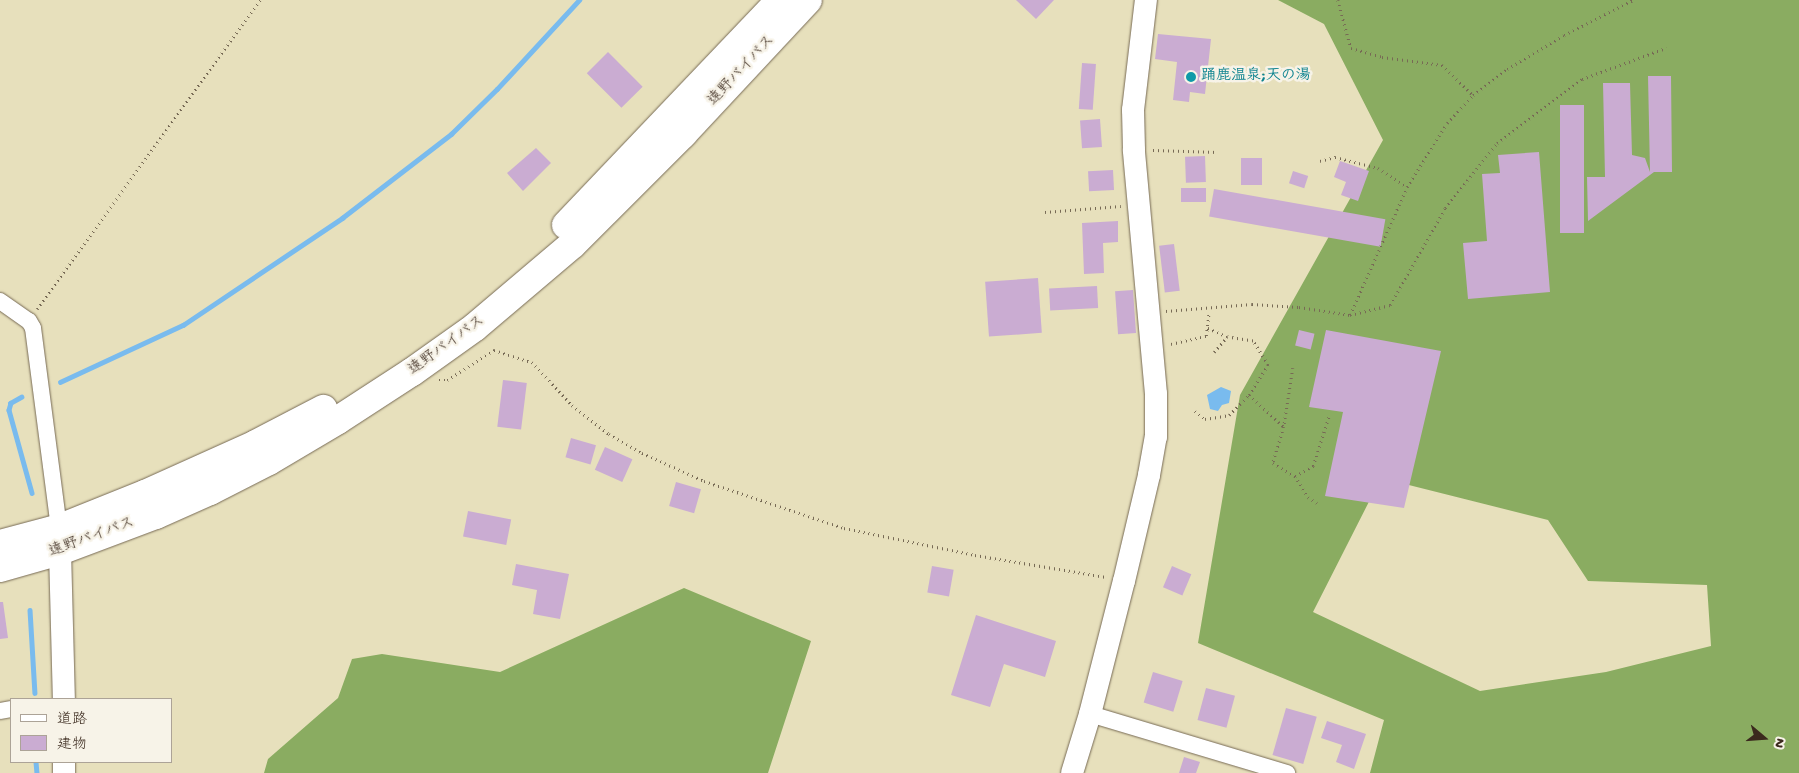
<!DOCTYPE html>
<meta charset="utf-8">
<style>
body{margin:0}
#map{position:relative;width:1799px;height:773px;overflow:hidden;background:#e7e0bc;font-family:"Gochi Hand","Klee One",sans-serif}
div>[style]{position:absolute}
.forest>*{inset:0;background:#8aac61}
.water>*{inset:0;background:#79bbee}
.stream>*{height:4.5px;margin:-2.25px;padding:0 2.25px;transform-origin:2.25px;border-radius:2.25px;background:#79bbee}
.building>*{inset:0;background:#caacd2;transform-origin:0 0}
.path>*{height:2.5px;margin-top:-1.25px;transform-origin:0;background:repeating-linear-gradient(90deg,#776a55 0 1px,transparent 0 5px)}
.roads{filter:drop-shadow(0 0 1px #776a55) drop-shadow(0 0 1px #776a55)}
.street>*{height:16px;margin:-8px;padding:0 8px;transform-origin:8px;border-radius:8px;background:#fff}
.secondary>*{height:22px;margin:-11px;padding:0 11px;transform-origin:11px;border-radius:11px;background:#fff}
.highway>*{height:28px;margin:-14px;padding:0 14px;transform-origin:14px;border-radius:14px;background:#fff}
.dots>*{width:14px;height:14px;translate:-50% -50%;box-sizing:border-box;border:2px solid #f7f3e8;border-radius:50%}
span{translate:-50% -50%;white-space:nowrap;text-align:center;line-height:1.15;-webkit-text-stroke:5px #f7f3e8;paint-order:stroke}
.street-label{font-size:15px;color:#3b2a1e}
.culture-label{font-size:15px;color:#0d838f;font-weight:700}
.left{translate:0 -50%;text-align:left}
.legend{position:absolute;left:10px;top:698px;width:162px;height:65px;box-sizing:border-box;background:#f7f3e8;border:1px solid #aca397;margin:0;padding:6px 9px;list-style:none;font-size:15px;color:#3b2a1e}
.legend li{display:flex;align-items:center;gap:10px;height:25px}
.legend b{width:25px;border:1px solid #aca397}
.north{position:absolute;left:1739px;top:713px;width:50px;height:50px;-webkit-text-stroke:4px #f7f3e8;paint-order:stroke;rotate:108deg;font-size:14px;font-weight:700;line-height:20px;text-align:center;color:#3b2a1e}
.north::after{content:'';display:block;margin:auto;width:18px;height:22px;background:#3b2a1e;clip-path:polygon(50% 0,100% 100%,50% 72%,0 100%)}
</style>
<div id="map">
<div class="forest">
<i style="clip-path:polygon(evenodd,1278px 0,1799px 0,1799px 773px,1370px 773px,1384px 720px,1198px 643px,1240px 395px,1383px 140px,1324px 24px,1278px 0,1381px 478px,1548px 520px,1588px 581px,1707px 585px,1711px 646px,1606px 672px,1480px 691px,1313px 612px,1381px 478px)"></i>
<i style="clip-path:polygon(684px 588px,811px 641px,768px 773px,264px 773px,268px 759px,338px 698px,352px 659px,382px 654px,500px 672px)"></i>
</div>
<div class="water">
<i style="clip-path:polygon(1221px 387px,1231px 391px,1229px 403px,1222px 405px,1218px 411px,1210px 409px,1207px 395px)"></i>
</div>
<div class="stream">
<i style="left:60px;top:382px;width:136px;rotate:-24.9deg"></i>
<i style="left:183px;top:325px;width:192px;rotate:-33.9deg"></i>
<i style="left:342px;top:218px;width:138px;rotate:-37.6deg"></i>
<i style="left:451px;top:134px;width:64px;rotate:-44.4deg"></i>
<i style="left:497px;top:89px;width:121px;rotate:-47.3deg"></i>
<i style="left:22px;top:397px;width:13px;rotate:151deg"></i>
<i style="left:11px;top:403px;width:7px;rotate:106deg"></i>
<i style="left:9px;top:410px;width:86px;rotate:74.5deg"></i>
<i style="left:30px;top:610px;width:83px;rotate:86.6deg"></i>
<i style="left:36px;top:762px;width:11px;rotate:85deg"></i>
</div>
<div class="building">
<i style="clip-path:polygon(1016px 0,1054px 0,1036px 19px)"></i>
<i style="clip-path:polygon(1158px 34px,1211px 39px,1205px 94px,1190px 92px,1189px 102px,1173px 100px,1177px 62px,1155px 59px)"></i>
<i style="left:608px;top:52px;width:49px;height:30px;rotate:45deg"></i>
<i style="left:1082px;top:63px;width:14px;height:46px;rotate:4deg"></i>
<i style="clip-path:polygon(1648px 76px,1671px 76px,1672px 172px,1654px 172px,1588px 221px,1587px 177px,1605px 177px,1603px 83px,1630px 83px,1632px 155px,1645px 158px,1650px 172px)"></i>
<i style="left:1560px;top:105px;width:24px;height:128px"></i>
<i style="left:1100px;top:119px;width:28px;height:20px;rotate:86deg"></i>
<i style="clip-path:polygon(536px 148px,551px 163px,523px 191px,507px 173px)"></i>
<i style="clip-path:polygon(1539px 152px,1550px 292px,1468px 299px,1463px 243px,1487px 241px,1482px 174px,1500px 173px,1498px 155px)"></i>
<i style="left:1205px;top:156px;width:26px;height:20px;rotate:88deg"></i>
<i style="left:1241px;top:158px;width:21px;height:27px"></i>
<i style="clip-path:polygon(1340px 161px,1369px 171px,1358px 201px,1341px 195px,1346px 182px,1334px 177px)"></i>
<i style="left:1113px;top:170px;width:20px;height:25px;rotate:87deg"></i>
<i style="left:1293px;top:171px;width:16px;height:13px;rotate:18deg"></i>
<i style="left:1181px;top:188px;width:25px;height:14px"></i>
<i style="left:1214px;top:189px;width:174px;height:28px;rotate:10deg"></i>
<i style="clip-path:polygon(1118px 221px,1118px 242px,1103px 243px,1104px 273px,1084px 274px,1082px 223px)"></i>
<i style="left:1174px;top:244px;width:47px;height:15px;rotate:83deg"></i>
<i style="left:1038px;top:278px;width:55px;height:53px;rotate:86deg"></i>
<i style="left:1097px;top:286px;width:22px;height:48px;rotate:87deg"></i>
<i style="left:1133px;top:290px;width:43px;height:18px;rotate:86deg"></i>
<i style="left:1299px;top:330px;width:16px;height:16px;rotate:14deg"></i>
<i style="clip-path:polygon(1326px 330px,1441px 351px,1404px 508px,1325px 496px,1343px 412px,1309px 407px)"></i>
<i style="left:503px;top:380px;width:24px;height:47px;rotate:7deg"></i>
<i style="left:571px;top:438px;width:26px;height:20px;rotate:16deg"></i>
<i style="left:605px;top:447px;width:30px;height:25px;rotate:24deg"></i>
<i style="left:676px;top:482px;width:26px;height:25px;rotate:16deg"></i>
<i style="left:468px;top:511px;width:44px;height:26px;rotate:11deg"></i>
<i style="clip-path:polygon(516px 564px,569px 574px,560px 619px,533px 614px,537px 590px,512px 585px)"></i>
<i style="left:932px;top:566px;width:22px;height:27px;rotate:10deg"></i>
<i style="left:1172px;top:566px;width:21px;height:23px;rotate:23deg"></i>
<i style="clip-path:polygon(0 602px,3px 602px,8px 638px,0 639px)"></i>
<i style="clip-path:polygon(976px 615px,1056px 641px,1045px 677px,1004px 664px,990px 707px,951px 695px)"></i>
<i style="left:1153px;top:672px;width:31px;height:32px;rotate:17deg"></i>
<i style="left:1206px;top:688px;width:30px;height:33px;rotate:15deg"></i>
<i style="left:1286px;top:708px;width:32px;height:49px;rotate:16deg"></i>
<i style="clip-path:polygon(1327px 721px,1366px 734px,1354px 769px,1336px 762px,1342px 745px,1321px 738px)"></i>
<i style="clip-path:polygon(1184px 757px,1200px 762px,1196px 773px,1179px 773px)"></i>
</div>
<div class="path">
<i style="left:1338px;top:0;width:50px;rotate:74.8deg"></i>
<i style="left:1351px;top:48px;width:32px;rotate:16deg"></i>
<i style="left:1382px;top:57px;width:61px;rotate:7.6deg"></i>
<i style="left:1442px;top:65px;width:43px;rotate:44.1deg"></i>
<i style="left:1153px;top:150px;width:65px;rotate:1.8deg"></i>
<i style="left:1320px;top:161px;width:16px;rotate:-15deg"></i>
<i style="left:1335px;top:157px;width:44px;rotate:14.3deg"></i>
<i style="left:1378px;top:168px;width:35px;rotate:33deg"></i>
<i style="left:1045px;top:212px;width:76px;rotate:-4.5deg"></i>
<i style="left:37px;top:309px;width:381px;rotate:-54.2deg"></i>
<i style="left:1166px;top:311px;width:86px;rotate:-4.7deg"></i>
<i style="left:1252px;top:304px;width:47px;rotate:3.7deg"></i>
<i style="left:1299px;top:307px;width:52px;rotate:8.9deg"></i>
<i style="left:1350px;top:315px;width:140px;rotate:-66deg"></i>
<i style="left:1407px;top:187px;width:75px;rotate:-58deg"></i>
<i style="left:1447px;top:123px;width:38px;rotate:-47deg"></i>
<i style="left:1473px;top:95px;width:43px;rotate:-37.4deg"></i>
<i style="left:1507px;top:69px;width:66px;rotate:-30.8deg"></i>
<i style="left:1564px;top:35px;width:77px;rotate:-26.9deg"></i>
<i style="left:1350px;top:315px;width:41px;rotate:-14deg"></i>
<i style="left:1390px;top:305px;width:112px;rotate:-60.4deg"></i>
<i style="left:1445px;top:208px;width:83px;rotate:-51.3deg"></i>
<i style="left:1497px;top:143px;width:106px;rotate:-37deg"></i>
<i style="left:1582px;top:79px;width:90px;rotate:-20.3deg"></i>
<i style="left:1171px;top:344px;width:36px;rotate:-13deg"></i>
<i style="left:1206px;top:336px;width:23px;rotate:-83deg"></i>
<i style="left:1214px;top:352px;width:20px;rotate:-49deg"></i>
<i style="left:1293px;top:368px;width:60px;rotate:98.7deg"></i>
<i style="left:1284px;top:427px;width:38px;rotate:107deg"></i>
<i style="left:1273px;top:463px;width:26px;rotate:31deg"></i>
<i style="left:1295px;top:476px;width:21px;rotate:-29deg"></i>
<i style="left:1313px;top:466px;width:52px;rotate:-72.3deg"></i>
<i style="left:439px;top:380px;width:8px"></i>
<i style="left:447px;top:380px;width:56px;rotate:-32.6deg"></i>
<i style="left:494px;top:350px;width:40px;rotate:18deg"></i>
<i style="left:532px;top:362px;width:59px;rotate:47.1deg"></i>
<i style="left:572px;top:405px;width:47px;rotate:38.1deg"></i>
<i style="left:609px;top:434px;width:38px;rotate:30deg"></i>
<i style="left:642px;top:453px;width:68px;rotate:24.3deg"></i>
<i style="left:704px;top:481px;width:148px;rotate:18.6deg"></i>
<i style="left:844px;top:528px;width:134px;rotate:11.6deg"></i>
<i style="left:975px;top:555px;width:133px;rotate:9.5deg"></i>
<i style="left:1249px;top:395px;width:47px;rotate:42.4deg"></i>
<i style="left:1195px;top:411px;width:13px;rotate:39deg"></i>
<i style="left:1205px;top:419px;width:24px;rotate:-9deg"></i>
<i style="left:1229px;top:415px;width:28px;rotate:-45deg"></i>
<i style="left:1249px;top:395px;width:36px;rotate:-58deg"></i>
<i style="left:1268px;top:365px;width:28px;rotate:-122deg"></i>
<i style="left:1253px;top:341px;width:26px;rotate:-171deg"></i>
<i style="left:1227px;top:337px;width:22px;rotate:-156deg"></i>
<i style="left:1295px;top:476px;width:25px;rotate:58deg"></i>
<i style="left:1308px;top:497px;width:11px;rotate:34deg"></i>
</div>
<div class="roads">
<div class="street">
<i style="left:0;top:301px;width:35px;rotate:35deg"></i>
<i style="left:29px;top:321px;width:8px;rotate:60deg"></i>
<i style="left:33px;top:328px;width:210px;rotate:82.6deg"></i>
<i style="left:0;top:711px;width:11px;rotate:-10deg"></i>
<i style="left:1090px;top:714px;width:206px;rotate:16.7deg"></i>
</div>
<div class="secondary">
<i style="left:60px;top:551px;width:148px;rotate:88.5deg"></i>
<i style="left:64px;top:762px;width:11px;rotate:90deg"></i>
<i style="left:1072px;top:773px;width:62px;rotate:-73deg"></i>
<i style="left:1090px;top:714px;width:137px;rotate:-75.7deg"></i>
<i style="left:1124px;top:581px;width:109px;rotate:-76.7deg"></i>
<i style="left:1149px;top:475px;width:39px;rotate:-80deg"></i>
<i style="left:1156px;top:437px;width:43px;rotate:-90deg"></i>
<i style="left:1156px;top:394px;width:245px;rotate:-95.2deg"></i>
<i style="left:1134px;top:150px;width:40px;rotate:-91.4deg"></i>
<i style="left:1133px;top:110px;width:111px;rotate:-83.3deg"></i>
</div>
<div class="highway">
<i style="left:566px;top:225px;width:311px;rotate:-46.4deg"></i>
<i style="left:0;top:544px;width:62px;rotate:-14.9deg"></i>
<i style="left:60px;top:528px;width:92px;rotate:-21.8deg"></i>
<i style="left:145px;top:494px;width:122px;rotate:-24.2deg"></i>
<i style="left:256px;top:444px;width:76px;rotate:-27.6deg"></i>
<i style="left:0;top:568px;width:62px;rotate:-15.8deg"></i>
<i style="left:60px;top:551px;width:103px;rotate:-20.6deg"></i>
<i style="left:156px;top:515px;width:59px;rotate:-24deg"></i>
<i style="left:210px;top:491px;width:66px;rotate:-27deg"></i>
<i style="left:269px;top:461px;width:80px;rotate:-30.7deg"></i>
<i style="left:338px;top:420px;width:88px;rotate:-33deg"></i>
<i style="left:412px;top:372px;width:77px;rotate:-35.5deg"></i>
<i style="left:475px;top:327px;width:128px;rotate:-40.3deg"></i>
<i style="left:573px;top:244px;width:156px;rotate:-45deg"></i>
<i style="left:683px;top:134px;width:183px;rotate:-47deg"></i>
</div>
</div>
<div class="dots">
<i style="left:1191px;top:77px;background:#0f9aa8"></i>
</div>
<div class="street-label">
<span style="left:742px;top:71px;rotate:-47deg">遠野バイパス</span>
<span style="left:447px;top:346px;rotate:-36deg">遠野バイパス</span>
<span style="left:92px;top:538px;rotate:-20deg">遠野バイパス</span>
</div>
<div class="culture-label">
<span class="left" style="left:1201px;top:77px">踊鹿温泉;天の湯</span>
</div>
<ul class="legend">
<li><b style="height:6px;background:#fff"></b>道路</li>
<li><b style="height:14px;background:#caacd2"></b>建物</li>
</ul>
<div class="north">N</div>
</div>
